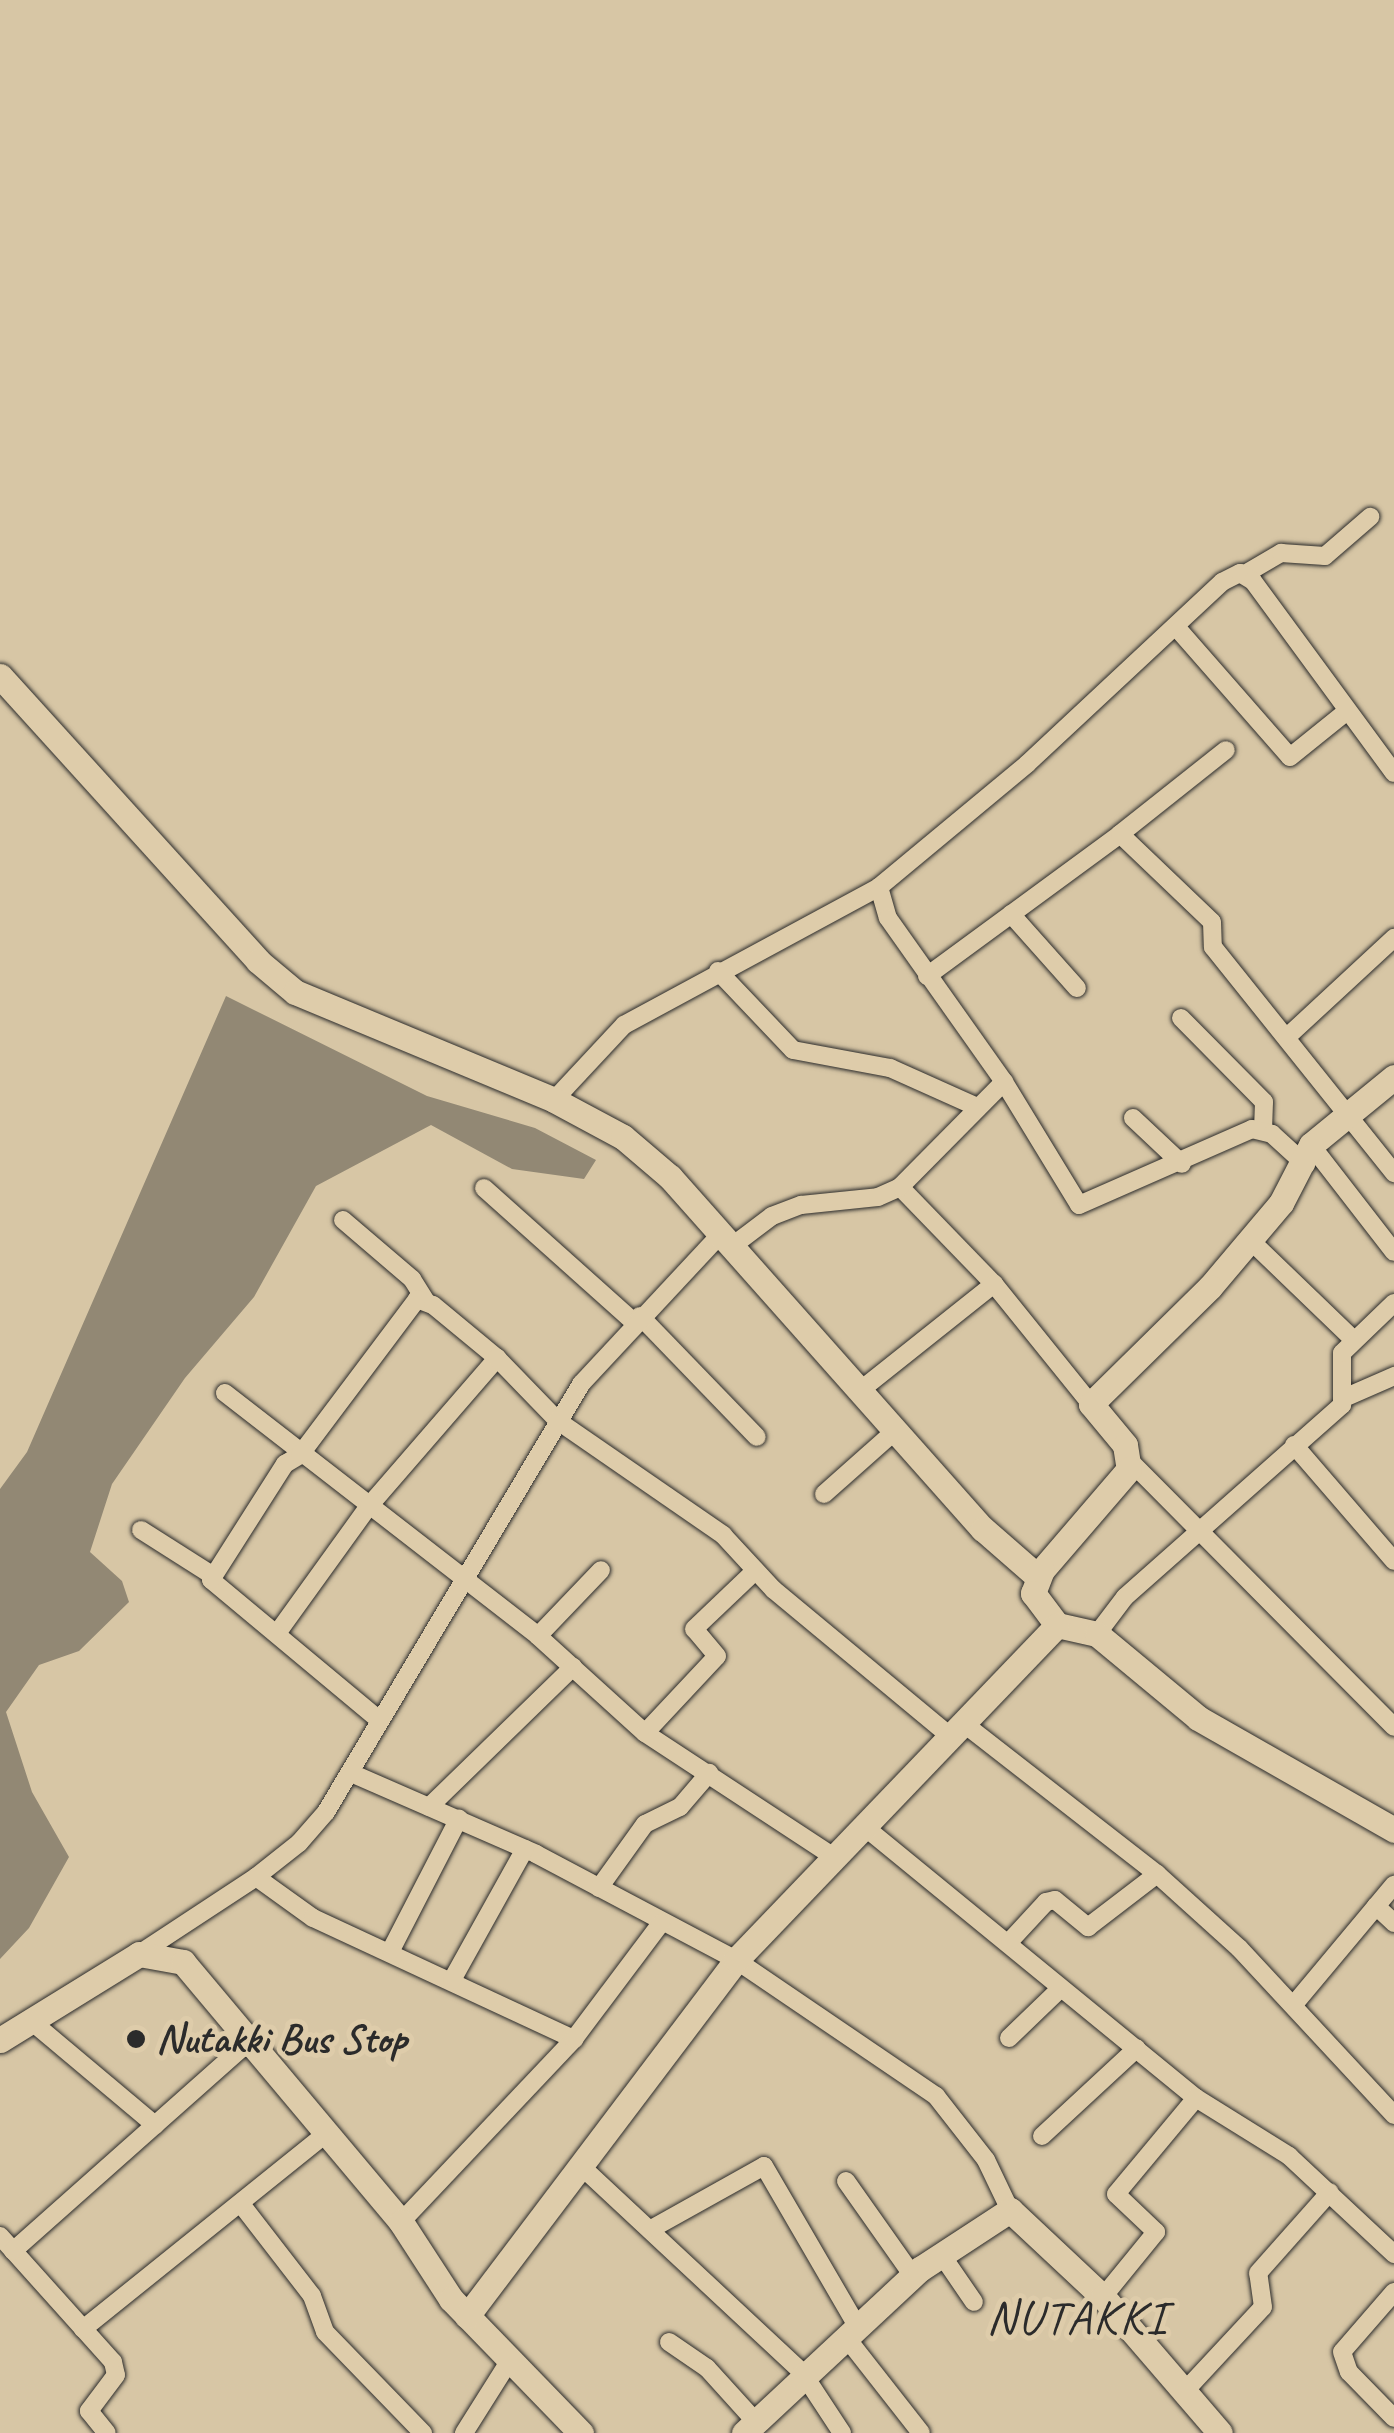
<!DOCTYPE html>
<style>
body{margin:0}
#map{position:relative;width:1394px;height:2433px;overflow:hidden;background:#d7c6a5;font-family:Caveat,sans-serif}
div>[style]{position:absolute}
.water>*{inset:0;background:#928874}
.roads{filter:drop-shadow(0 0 2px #2b2b2b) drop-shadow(0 0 2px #2b2b2b)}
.street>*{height:18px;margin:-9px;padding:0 9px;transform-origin:9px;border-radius:9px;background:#deccaa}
.secondary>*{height:25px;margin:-12.5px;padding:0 12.5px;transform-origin:12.5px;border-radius:12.5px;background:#deccaa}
.dots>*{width:28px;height:28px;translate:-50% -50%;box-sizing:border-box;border:5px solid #deccaa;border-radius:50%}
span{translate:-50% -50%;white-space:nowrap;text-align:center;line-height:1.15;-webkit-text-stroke:10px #deccaa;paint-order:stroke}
.poi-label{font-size:42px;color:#2b2b2b;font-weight:700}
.left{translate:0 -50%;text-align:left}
.quarter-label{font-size:48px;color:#2b2b2b;letter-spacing:2.5px}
</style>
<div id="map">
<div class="water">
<i style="clip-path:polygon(226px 996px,427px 1096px,535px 1128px,596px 1160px,584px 1179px,512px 1169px,431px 1125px,316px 1186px,254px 1297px,185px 1378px,112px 1484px,90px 1552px,122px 1581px,129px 1602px,79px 1651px,39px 1665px,6px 1712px,32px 1792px,69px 1857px,29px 1928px,0 1959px,0 1489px,27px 1452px)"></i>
</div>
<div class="roads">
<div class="street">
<i style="left:1245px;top:574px;width:42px;rotate:-30.3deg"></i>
<i style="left:1281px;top:553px;width:44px;rotate:3.9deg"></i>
<i style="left:1325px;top:556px;width:60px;rotate:-40.9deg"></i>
<i style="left:1177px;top:628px;width:171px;rotate:48.8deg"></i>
<i style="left:1290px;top:757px;width:73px;rotate:-38.9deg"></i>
<i style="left:1120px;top:834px;width:135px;rotate:-38.4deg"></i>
<i style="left:879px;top:887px;width:192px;rotate:-39.7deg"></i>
<i style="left:1027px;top:764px;width:267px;rotate:-43deg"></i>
<i style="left:1222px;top:582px;width:20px;rotate:-27deg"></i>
<i style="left:1240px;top:573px;width:15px;rotate:32deg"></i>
<i style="left:1253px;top:581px;width:238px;rotate:53.7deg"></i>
<i style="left:1011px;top:914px;width:99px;rotate:48.3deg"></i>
<i style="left:718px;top:971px;width:109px;rotate:46.5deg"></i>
<i style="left:793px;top:1050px;width:99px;rotate:10.5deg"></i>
<i style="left:890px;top:1068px;width:95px;rotate:24.1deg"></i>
<i style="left:927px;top:976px;width:240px;rotate:-36.3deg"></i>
<i style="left:1120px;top:834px;width:127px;rotate:43.7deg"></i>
<i style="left:1212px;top:922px;width:25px;rotate:88deg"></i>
<i style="left:1213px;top:947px;width:290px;rotate:51.3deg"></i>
<i style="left:1181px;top:1018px;width:118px;rotate:45.3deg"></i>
<i style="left:1264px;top:1102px;width:27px;rotate:92deg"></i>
<i style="left:1287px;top:1037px;width:146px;rotate:-42.8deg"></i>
<i style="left:554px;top:1100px;width:103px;rotate:-47deg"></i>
<i style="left:624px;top:1025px;width:290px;rotate:-28.4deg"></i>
<i style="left:879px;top:887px;width:32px;rotate:74deg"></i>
<i style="left:888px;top:918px;width:201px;rotate:54.7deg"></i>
<i style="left:1004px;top:1082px;width:144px;rotate:58.6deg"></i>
<i style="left:1079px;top:1205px;width:189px;rotate:-23.7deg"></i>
<i style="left:1252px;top:1129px;width:21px;rotate:14deg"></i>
<i style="left:1272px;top:1134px;width:46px;rotate:42.4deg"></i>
<i style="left:1133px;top:1118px;width:67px;rotate:43.2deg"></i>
<i style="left:1311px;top:1145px;width:135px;rotate:52.2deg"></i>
<i style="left:900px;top:1187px;width:135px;rotate:45.9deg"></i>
<i style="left:994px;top:1284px;width:154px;rotate:51.1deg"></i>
<i style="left:484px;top:1188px;width:201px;rotate:41.8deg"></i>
<i style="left:343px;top:1220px;width:91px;rotate:40.5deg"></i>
<i style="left:412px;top:1279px;width:26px;rotate:58deg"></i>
<i style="left:1250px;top:1240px;width:143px;rotate:43.9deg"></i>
<i style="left:731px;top:1247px;width:51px;rotate:-37.1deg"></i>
<i style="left:772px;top:1216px;width:31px;rotate:-21deg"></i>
<i style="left:801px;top:1205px;width:77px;rotate:-5.9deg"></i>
<i style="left:878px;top:1197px;width:24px;rotate:-24deg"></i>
<i style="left:900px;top:1187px;width:148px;rotate:-45.3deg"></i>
<i style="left:640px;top:1316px;width:168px;rotate:46deg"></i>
<i style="left:862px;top:1389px;width:169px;rotate:-38.5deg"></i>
<i style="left:225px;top:1393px;width:396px;rotate:37.8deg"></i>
<i style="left:538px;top:1636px;width:144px;rotate:42.2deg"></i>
<i style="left:645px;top:1733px;width:226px;rotate:33.3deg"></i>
<i style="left:1344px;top:1398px;width:55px;rotate:-23.7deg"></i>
<i style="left:1294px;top:1445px;width:153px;rotate:49.2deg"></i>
<i style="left:1131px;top:1462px;width:373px;rotate:45.2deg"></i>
<i style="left:824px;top:1494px;width:96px;rotate:-41.6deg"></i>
<i style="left:141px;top:1530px;width:84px;rotate:32.4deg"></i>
<i style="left:278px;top:1632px;width:155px;rotate:-54.2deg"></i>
<i style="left:369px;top:1506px;width:196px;rotate:-49.1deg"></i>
<i style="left:1097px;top:1634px;width:46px;rotate:-52.9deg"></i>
<i style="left:1125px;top:1597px;width:290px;rotate:-41.5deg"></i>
<i style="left:1342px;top:1405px;width:52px;rotate:-90deg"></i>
<i style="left:1342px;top:1353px;width:72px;rotate:-43.9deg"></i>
<i style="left:538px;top:1636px;width:91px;rotate:-46.3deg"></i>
<i style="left:378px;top:1719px;width:217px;rotate:-140.2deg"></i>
<i style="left:211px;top:1580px;width:138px;rotate:-57.5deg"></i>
<i style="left:285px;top:1464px;width:17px;rotate:-31deg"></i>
<i style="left:300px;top:1455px;width:195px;rotate:-53.1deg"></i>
<i style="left:417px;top:1299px;width:17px;rotate:21deg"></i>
<i style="left:433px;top:1305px;width:83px;rotate:39.6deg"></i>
<i style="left:497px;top:1358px;width:88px;rotate:45.9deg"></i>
<i style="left:558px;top:1421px;width:201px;rotate:34.6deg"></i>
<i style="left:723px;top:1535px;width:75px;rotate:47.2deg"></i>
<i style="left:774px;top:1590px;width:229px;rotate:39.7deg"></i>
<i style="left:963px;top:1723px;width:246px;rotate:37.9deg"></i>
<i style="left:1157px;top:1874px;width:110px;rotate:42.1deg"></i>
<i style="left:1239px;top:1948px;width:228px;rotate:47.1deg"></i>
<i style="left:645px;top:1733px;width:105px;rotate:-46.9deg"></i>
<i style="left:717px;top:1656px;width:35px;rotate:-130deg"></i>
<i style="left:694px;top:1629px;width:84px;rotate:-43.6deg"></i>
<i style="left:351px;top:1773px;width:202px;rotate:23.6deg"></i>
<i style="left:536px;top:1854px;width:226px;rotate:27.9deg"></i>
<i style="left:736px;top:1960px;width:242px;rotate:34.2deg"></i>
<i style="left:936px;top:2096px;width:81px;rotate:52deg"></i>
<i style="left:986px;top:2160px;width:55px;rotate:64.4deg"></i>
<i style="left:429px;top:1807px;width:201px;rotate:-44.2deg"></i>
<i style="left:866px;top:1828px;width:426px;rotate:39.3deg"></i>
<i style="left:1196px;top:2098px;width:110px;rotate:31.9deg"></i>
<i style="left:1289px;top:2156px;width:144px;rotate:43deg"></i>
<i style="left:256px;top:1877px;width:70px;rotate:35.7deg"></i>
<i style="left:313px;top:1918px;width:288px;rotate:24.9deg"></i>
<i style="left:599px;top:1888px;width:79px;rotate:-54.3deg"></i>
<i style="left:645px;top:1824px;width:39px;rotate:-26deg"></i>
<i style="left:680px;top:1807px;width:45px;rotate:-49.5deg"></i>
<i style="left:1376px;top:1906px;width:25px;rotate:43deg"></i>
<i style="left:1010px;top:1941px;width:53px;rotate:-47.3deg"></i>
<i style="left:1046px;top:1902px;width:9px;rotate:-13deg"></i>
<i style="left:1055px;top:1900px;width:43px;rotate:39.3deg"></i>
<i style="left:1088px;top:1927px;width:87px;rotate:-37.5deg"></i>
<i style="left:391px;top:1950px;width:148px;rotate:-62.7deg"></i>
<i style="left:139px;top:1954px;width:140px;rotate:-33.3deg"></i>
<i style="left:256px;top:1877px;width:55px;rotate:-38.3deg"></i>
<i style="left:299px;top:1843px;width:41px;rotate:-48.9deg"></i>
<i style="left:326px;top:1812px;width:498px;rotate:-59.2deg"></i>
<i style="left:581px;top:1384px;width:202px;rotate:-47deg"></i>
<i style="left:452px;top:1980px;width:150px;rotate:-60.9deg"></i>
<i style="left:1296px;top:2002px;width:153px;rotate:-50.1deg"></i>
<i style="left:31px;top:2021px;width:162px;rotate:40deg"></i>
<i style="left:1009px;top:2038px;width:71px;rotate:-43.9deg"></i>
<i style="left:1042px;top:2136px;width:129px;rotate:-42.8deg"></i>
<i style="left:582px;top:2167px;width:301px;rotate:43deg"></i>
<i style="left:802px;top:2372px;width:73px;rotate:56.7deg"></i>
<i style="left:846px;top:2181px;width:116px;rotate:54.8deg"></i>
<i style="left:241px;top:2204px;width:116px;rotate:52.3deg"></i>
<i style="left:312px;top:2296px;width:38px;rotate:70deg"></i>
<i style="left:325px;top:2332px;width:141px;rotate:45.9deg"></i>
<i style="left:401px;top:2222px;width:252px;rotate:-46.6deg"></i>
<i style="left:574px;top:2039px;width:145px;rotate:-53.1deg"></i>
<i style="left:653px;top:2228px;width:127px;rotate:-29.2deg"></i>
<i style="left:764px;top:2166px;width:185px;rotate:59.8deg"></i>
<i style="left:0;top:2236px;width:169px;rotate:48.1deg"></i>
<i style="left:113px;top:2362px;width:13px;rotate:77deg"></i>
<i style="left:116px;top:2375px;width:45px;rotate:126.9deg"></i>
<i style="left:89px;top:2411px;width:28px;rotate:51deg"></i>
<i style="left:13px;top:2251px;width:319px;rotate:-41.6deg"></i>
<i style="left:941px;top:2254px;width:58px;rotate:55.5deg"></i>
<i style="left:1394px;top:2292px;width:79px;rotate:130.9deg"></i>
<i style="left:1342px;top:2352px;width:21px;rotate:71deg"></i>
<i style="left:1349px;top:2372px;width:64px;rotate:45.6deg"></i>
<i style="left:1103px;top:2297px;width:84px;rotate:-50.8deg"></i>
<i style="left:1156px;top:2232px;width:55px;rotate:-136.5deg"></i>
<i style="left:1116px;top:2194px;width:125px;rotate:-50.2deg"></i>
<i style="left:83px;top:2329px;width:314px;rotate:-38.8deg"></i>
<i style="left:845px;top:2336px;width:123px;rotate:51.9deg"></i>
<i style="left:669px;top:2342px;width:46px;rotate:34.4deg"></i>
<i style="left:707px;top:2368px;width:72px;rotate:47.8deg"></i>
<i style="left:1183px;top:2393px;width:117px;rotate:-47.1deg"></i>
<i style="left:1263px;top:2307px;width:34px;rotate:-98deg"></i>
<i style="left:1258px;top:2273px;width:108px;rotate:-48.4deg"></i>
<i style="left:464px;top:2433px;width:86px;rotate:-57.8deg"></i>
</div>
<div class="secondary">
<i style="left:0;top:676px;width:384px;rotate:47.8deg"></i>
<i style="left:258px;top:961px;width:48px;rotate:40deg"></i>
<i style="left:295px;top:992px;width:281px;rotate:22.6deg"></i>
<i style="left:554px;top:1100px;width:78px;rotate:28.2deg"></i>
<i style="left:623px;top:1137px;width:62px;rotate:40.4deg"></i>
<i style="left:670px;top:1177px;width:471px;rotate:48.4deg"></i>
<i style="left:983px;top:1529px;width:73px;rotate:41.1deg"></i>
<i style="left:1394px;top:1077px;width:107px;rotate:140.7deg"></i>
<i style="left:1311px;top:1145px;width:65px;rotate:117.3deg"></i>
<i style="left:1281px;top:1203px;width:110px;rotate:130.2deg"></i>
<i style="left:1210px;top:1287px;width:167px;rotate:135.5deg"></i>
<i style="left:1091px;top:1404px;width:53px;rotate:50.3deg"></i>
<i style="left:1125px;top:1445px;width:24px;rotate:81deg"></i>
<i style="left:1129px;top:1469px;width:133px;rotate:130.7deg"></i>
<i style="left:1042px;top:1570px;width:25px;rotate:111deg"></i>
<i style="left:1033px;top:1593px;width:40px;rotate:53deg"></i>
<i style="left:1057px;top:1625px;width:41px;rotate:12.7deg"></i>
<i style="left:1097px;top:1634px;width:131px;rotate:39.7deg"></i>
<i style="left:1198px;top:1718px;width:226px;rotate:29.7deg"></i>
<i style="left:0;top:2040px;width:163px;rotate:-31.7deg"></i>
<i style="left:139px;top:1954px;width:45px;rotate:10.3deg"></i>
<i style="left:183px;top:1962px;width:339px;rotate:50deg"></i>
<i style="left:401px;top:2222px;width:92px;rotate:57deg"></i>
<i style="left:451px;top:2299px;width:187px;rotate:45.9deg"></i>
<i style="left:467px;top:2316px;width:446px;rotate:-52.9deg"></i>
<i style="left:736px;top:1960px;width:464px;rotate:-46.2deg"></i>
<i style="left:744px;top:2433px;width:241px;rotate:-43deg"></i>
<i style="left:920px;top:2269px;width:108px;rotate:-33.2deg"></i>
<i style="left:1010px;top:2210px;width:127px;rotate:43.1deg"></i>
<i style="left:1103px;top:2297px;width:179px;rotate:49.3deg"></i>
</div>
</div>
<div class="dots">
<i style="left:136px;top:2039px;background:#2b2b2b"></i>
</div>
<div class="poi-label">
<span class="left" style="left:156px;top:2039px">Nutakki Bus Stop</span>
</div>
<div class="quarter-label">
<span style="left:1077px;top:2318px">NUTAKKI</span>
</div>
</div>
